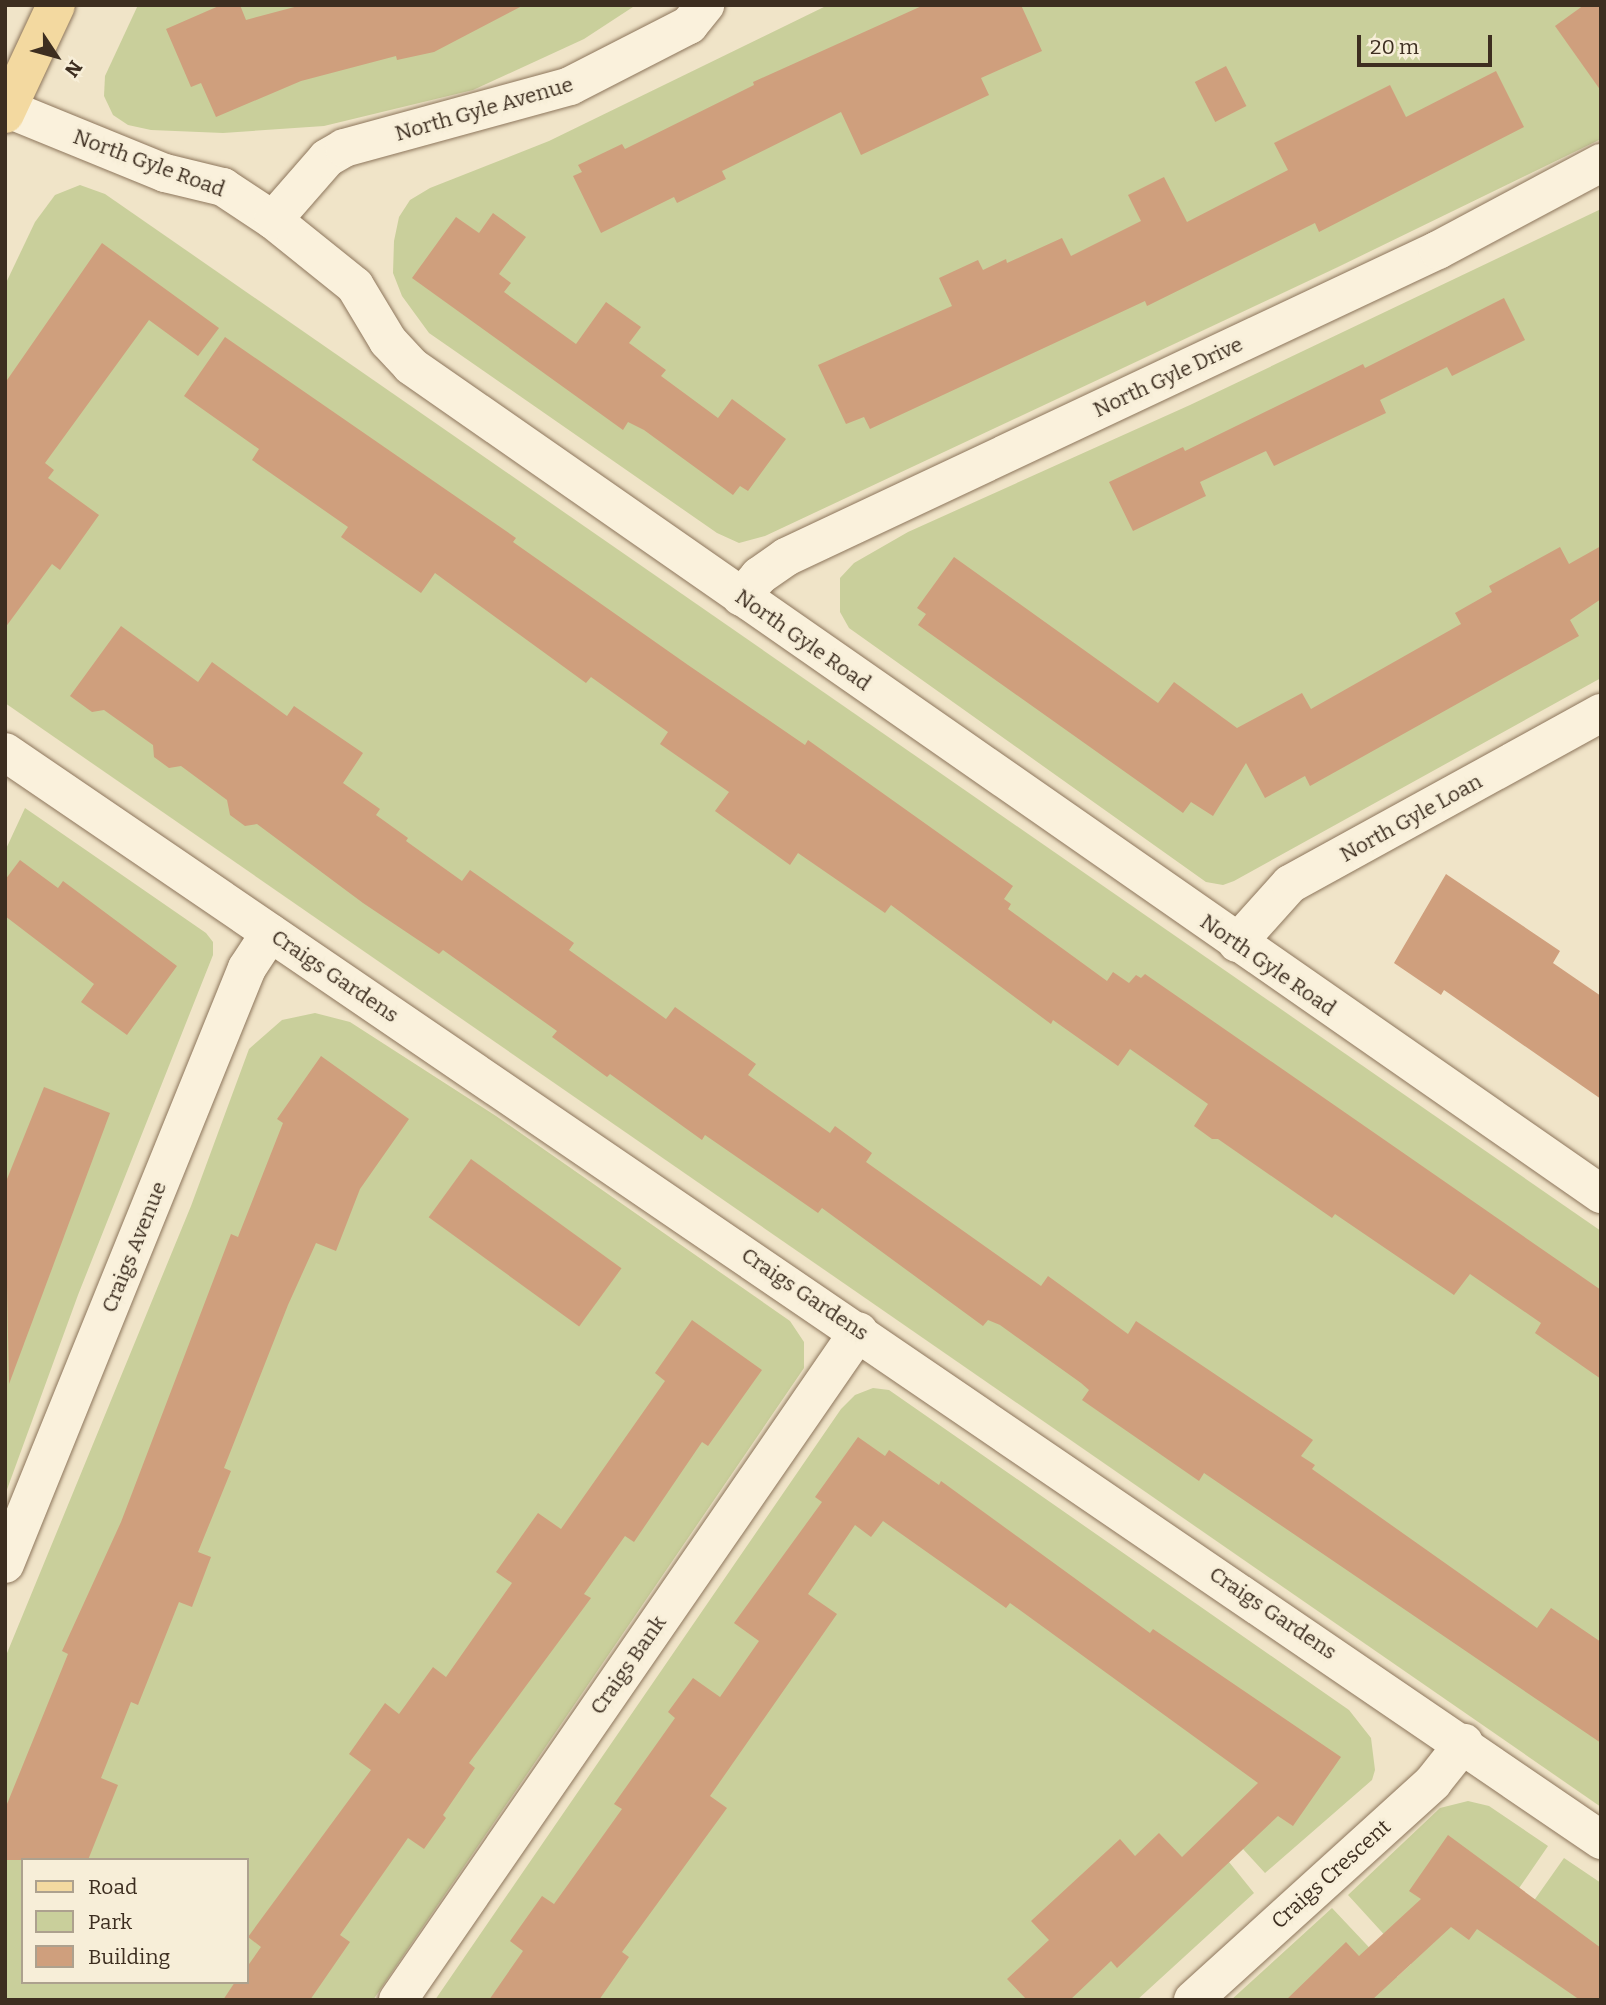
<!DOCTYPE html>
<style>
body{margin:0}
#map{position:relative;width:1606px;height:2005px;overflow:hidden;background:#f0e4c8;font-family:Bitter,serif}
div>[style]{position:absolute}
.green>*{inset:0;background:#c9cf9b}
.building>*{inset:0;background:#cf9f7d;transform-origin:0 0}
.roads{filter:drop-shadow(0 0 2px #8d765c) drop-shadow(0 0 2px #8d765c)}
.street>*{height:38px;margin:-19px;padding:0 19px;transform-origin:19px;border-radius:19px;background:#faf1dc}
.primary>*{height:38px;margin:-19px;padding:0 19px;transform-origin:19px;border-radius:19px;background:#f3d9a0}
span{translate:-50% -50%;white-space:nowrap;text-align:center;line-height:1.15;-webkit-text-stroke:5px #f7eed8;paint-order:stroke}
.street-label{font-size:21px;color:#3d2e20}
.frame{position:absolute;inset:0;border:7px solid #3d2e20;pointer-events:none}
.legend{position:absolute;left:21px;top:1858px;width:228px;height:126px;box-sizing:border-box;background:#f7eed8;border:2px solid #ada18e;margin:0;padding:9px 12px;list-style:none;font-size:21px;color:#3d2e20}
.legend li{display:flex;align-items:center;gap:14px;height:35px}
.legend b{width:35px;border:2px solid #ada18e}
.north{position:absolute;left:21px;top:21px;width:70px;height:70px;-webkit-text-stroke:5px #f7eed8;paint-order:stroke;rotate:126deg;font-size:19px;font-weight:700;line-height:28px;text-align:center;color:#3d2e20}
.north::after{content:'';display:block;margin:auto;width:24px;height:32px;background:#3d2e20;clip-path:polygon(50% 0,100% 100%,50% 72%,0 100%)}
.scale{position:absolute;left:1357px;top:35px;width:135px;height:32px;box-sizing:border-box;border:4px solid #3d2e20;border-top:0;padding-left:9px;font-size:21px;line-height:24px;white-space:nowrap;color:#3d2e20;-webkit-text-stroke:5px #f7eed8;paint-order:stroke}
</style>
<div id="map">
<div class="green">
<i style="clip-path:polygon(138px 5px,636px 5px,584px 39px,473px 90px,324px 126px,223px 133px,151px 130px,128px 125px,113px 115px,104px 96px,105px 76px)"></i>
<i style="clip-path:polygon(828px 5px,1601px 5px,1601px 139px,1338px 267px,765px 536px,739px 543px,717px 533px,429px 333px,402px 296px,393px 273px,394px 241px,399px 217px,410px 200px,430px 188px,549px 141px)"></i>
<i style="clip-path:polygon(80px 185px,105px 194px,1601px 1231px,1601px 1807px,5px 703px,5px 285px,35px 222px,55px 195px)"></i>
<i style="clip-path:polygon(1601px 209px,1601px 678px,1234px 881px,1223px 885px,1206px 882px,849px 628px,840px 612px,840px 578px,854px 563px,908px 532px,1190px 405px)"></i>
<i style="clip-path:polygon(25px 808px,206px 933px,213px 942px,213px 955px,78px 1295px,5px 1495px,5px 851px)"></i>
<i style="clip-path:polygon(evenodd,315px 1013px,350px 1022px,496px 1116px,790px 1321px,804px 1342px,804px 1368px,373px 2000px,5px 2000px,5px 1658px,191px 1206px,249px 1049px,282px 1020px,315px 1013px,23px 1860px,247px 1860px,247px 1982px,23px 1982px,23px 1860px)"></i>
<i style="clip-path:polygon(873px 1388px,889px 1390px,1349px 1710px,1371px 1738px,1375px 1770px,1372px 1780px,1265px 1873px,1243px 1849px,1229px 1862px,1254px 1893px,1137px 2000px,435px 2000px,841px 1409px,855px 1395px)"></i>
<i style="clip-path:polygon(1468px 1801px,1489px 1806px,1548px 1846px,1487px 1935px,1502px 1946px,1564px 1858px,1601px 1883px,1601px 2000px,1231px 2000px,1332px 1908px,1397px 1977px,1411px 1964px,1348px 1895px,1440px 1808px)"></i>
</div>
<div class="building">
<i style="clip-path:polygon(221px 5px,240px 5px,246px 20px,302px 5px,524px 5px,434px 52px,397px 60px,396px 56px,301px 81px,216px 117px,201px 83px,191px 87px,166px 29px)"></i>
<i style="clip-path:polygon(924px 5px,1021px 5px,1042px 51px,981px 78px,989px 95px,861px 155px,841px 112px,722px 171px,726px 179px,677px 203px,674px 197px,601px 233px,573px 176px,582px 172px,578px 165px,622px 144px,625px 149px,754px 85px,753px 82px)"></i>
<i style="clip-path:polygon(1584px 5px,1601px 5px,1601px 91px,1555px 26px)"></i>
<i style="left:1226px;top:66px;width:45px;height:35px;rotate:63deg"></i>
<i style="clip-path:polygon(1496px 71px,1524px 127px,1319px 232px,1315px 223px,1147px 306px,1145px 301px,870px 429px,864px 417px,846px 424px,818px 365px,952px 306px,939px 278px,978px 260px,983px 270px,1006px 259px,1007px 263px,1062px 238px,1071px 256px,1141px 221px,1128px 195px,1164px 177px,1187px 222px,1288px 170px,1274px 143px,1390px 85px,1406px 117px)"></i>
<i style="clip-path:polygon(493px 213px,526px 237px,499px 274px,511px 283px,504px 292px,576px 344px,606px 302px,641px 327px,629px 343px,666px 370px,661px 376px,718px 418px,732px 399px,786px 439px,748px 491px,740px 486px,733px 495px,644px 430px,628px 422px,623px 430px,412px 278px,456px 217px,479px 233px)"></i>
<i style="clip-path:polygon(102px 243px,219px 328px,198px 356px,149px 320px,45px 463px,54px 470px,48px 478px,99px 515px,60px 570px,52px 564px,5px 628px,5px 383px)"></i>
<i style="clip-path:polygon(1504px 298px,1525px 340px,1452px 376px,1447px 367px,1380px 400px,1386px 413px,1274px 466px,1266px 451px,1200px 482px,1206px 496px,1133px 531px,1109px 482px,1183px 447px,1185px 451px,1363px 364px,1365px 368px)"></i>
<i style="clip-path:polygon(225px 337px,516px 538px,513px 542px,688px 665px,805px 745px,808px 740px,1013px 886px,1004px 899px,1011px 904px,1008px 909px,1107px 981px,1113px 972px,1129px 983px,1136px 975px,1141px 978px,1145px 974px,1601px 1290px,1601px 1379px,1535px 1333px,1541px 1323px,1470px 1274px,1454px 1295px,1335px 1214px,1332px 1218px,1218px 1139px,1212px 1139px,1194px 1126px,1208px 1104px,1130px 1049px,1118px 1066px,1053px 1020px,1051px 1024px,891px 905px,885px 913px,798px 853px,790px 865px,715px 811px,729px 792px,660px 744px,668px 732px,591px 677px,586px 683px,435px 573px,421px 593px,341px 537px,348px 527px,252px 460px,259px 449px,184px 396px)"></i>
<i style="clip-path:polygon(1601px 546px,1601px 599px,1570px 620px,1579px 636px,1310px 786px,1305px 776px,1265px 798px,1246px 763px,1213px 816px,1191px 802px,1183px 813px,918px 625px,926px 614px,917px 608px,954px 557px,1158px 703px,1174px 682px,1237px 728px,1302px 693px,1311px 709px,1461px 624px,1455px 613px,1492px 592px,1489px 586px,1560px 547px,1569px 564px)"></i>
<i style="clip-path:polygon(121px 626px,198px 682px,212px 662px,287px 716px,294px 706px,363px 753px,343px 783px,380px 809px,376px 815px,408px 838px,406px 841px,462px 881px,470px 870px,574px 943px,569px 950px,666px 1019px,675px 1007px,756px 1064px,748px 1075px,830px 1133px,835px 1126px,872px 1153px,866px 1162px,1041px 1286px,1048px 1276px,1128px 1334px,1136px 1321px,1313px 1440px,1301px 1456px,1315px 1465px,1312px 1469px,1537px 1628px,1551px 1608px,1601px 1642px,1601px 1743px,1204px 1473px,1199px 1481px,1105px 1416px,1082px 1400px,1089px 1390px,1081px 1383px,1000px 1325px,988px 1320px,983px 1326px,822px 1208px,818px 1213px,705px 1135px,702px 1140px,610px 1074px,607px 1077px,552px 1037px,557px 1031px,443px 950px,439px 954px,363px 903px,257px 824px,245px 826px,230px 815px,227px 800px,181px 766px,169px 768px,154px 757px,153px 745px,104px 710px,92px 712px,70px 696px)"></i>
<i style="clip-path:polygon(20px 860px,58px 888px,63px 881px,177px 966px,127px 1035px,81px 1002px,94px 984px,5px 916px,5px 880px)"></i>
<i style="clip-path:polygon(1446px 874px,1560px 951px,1553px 963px,1601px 996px,1601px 1099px,1444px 990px,1441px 995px,1394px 963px)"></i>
<i style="clip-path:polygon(321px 1056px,409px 1119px,360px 1189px,336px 1251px,316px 1243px,288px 1305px,224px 1468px,231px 1471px,198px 1552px,211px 1557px,192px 1607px,179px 1602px,138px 1705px,131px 1702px,101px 1778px,118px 1785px,88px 1860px,5px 1860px,5px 1809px,68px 1654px,62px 1651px,121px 1522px,231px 1234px,238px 1237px,283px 1123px,277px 1119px)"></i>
<i style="clip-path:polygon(44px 1087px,110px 1113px,9px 1384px,5px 1184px)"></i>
<i style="left:471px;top:1159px;width:186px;height:72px;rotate:36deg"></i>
<i style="clip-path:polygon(692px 1320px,762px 1370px,708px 1446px,702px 1442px,634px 1542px,625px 1536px,584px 1594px,591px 1598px,469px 1763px,475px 1768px,443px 1815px,446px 1818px,424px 1849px,408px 1838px,340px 1935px,350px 1942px,310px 2000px,223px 2000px,235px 1982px,247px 1982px,247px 1967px,261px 1947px,248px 1937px,371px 1770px,349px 1754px,385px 1703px,399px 1714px,433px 1667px,446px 1677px,512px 1583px,496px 1572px,538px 1513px,561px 1529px,665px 1381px,655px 1373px)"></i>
<i style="clip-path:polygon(858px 1437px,885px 1456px,889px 1450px,939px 1485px,941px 1481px,1150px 1633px,1153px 1629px,1341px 1757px,1293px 1826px,1278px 1816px,1117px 1968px,1111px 1961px,1070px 2000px,1027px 2000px,1007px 1979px,1049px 1940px,1031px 1921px,1120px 1839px,1135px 1856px,1159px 1833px,1182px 1857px,1258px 1783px,1010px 1603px,1006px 1608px,883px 1521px,871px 1537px,855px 1525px,808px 1594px,837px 1614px,710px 1796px,727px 1808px,622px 1952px,629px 1957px,599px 2000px,489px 2000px,523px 1951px,510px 1941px,542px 1896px,554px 1904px,622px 1809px,614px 1804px,675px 1718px,668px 1712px,693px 1678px,720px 1697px,759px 1641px,734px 1623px,822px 1502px,815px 1497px)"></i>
<i style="clip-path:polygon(1448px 1835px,1601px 1948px,1601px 2000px,1580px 2000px,1477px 1929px,1469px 1940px,1451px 1927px,1372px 2000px,1286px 2000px,1346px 1942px,1359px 1956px,1421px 1899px,1409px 1891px)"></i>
</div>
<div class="roads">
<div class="street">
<i style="left:8px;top:109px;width:170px;rotate:22.2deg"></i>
<i style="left:165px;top:173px;width:60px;rotate:13.6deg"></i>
<i style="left:223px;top:187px;width:60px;rotate:33.4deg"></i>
<i style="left:273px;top:220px;width:105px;rotate:38.8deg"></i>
<i style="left:355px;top:286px;width:64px;rotate:59deg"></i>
<i style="left:388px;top:341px;width:34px;rotate:47deg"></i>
<i style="left:411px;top:366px;width:1450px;rotate:34.83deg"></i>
<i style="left:273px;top:220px;width:82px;rotate:-48.9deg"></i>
<i style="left:327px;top:158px;width:20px;rotate:-30deg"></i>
<i style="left:344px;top:148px;width:234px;rotate:-15.3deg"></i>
<i style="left:570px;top:86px;width:134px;rotate:-27.1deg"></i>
<i style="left:689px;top:25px;width:26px;rotate:-51deg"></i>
<i style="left:741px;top:597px;width:28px;rotate:-49deg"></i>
<i style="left:759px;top:576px;width:33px;rotate:-35deg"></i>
<i style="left:786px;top:557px;width:721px;rotate:-25.21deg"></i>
<i style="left:1438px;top:250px;width:185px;rotate:-28.1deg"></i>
<i style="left:5px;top:752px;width:1932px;rotate:34.28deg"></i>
<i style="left:1237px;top:943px;width:79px;rotate:-48.1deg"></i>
<i style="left:1290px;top:884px;width:355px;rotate:-28.8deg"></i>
<i style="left:5px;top:1564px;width:643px;rotate:-67.9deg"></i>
<i style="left:247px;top:968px;width:42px;rotate:-56.7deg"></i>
<i style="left:398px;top:2000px;width:812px;rotate:-55.43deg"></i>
<i style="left:1193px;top:2000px;width:324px;rotate:-42.2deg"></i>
<i style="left:1433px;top:1782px;width:50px;rotate:-51.5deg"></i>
</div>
<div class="primary">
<i style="left:5px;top:114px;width:120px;rotate:-64.9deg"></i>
</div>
</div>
<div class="street-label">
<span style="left:484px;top:109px;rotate:-16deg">North Gyle Avenue</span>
<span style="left:149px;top:163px;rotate:20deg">North Gyle Road</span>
<span style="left:1168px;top:377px;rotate:-25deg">North Gyle Drive</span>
<span style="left:803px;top:640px;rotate:35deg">North Gyle Road</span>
<span style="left:1411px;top:818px;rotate:-29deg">North Gyle Loan</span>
<span style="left:1268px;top:965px;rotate:35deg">North Gyle Road</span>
<span style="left:335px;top:976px;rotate:34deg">Craigs Gardens</span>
<span style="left:134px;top:1247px;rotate:-68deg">Craigs Avenue</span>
<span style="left:805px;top:1294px;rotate:34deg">Craigs Gardens</span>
<span style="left:1273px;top:1613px;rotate:34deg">Craigs Gardens</span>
<span style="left:628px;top:1665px;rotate:-55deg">Craigs Bank</span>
<span style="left:1331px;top:1874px;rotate:-42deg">Craigs Crescent</span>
</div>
<div class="frame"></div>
<ul class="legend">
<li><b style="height:9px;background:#f3d9a0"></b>Road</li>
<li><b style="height:19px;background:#c9cf9b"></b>Park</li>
<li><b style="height:19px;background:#cf9f7d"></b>Building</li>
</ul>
<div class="north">N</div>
<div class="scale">20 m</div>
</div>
